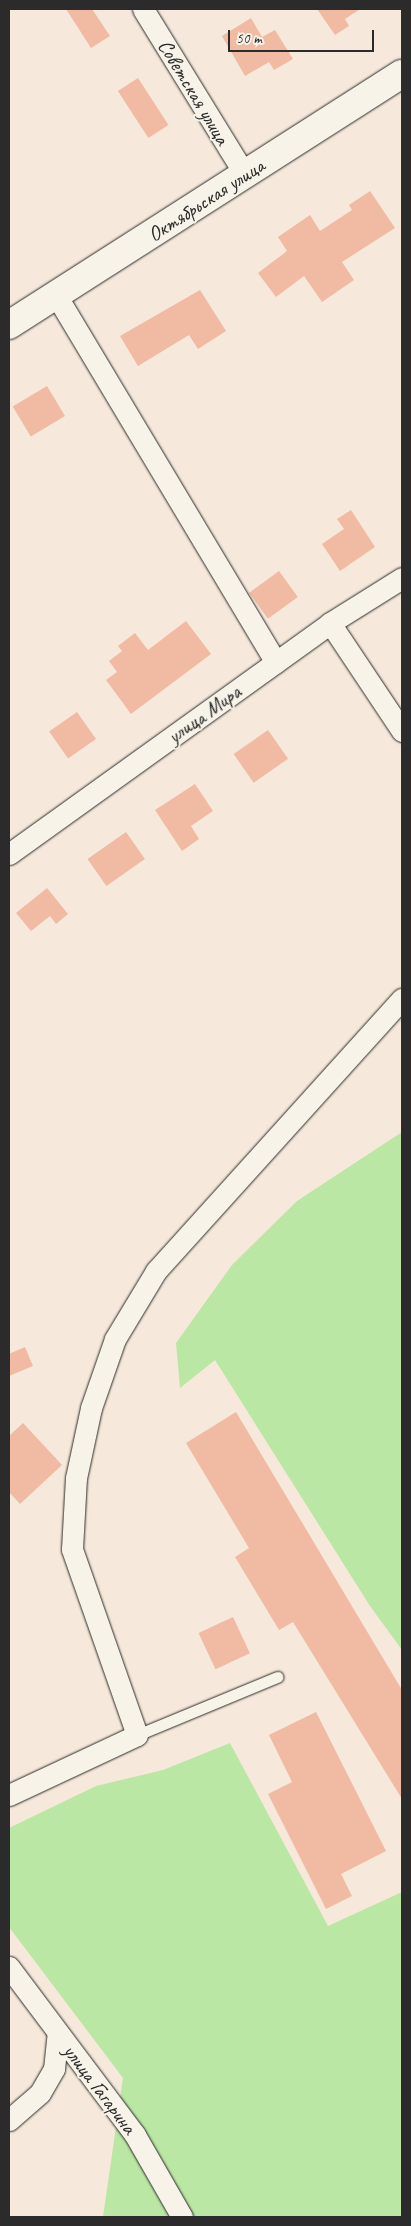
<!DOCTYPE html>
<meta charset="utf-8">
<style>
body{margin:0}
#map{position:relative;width:411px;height:2226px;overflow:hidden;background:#f6e8da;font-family:Caveat,sans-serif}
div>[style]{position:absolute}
.green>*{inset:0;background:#bbe7a4}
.building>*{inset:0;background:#f0bba2;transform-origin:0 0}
.roads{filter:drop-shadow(0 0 1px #2b2b2b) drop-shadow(0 0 1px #2b2b2b)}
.lane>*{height:11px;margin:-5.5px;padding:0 5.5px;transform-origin:5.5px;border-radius:5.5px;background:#f7f3e8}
.street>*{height:21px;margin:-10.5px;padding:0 10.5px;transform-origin:10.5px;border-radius:10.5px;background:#f7f3e8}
.secondary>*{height:28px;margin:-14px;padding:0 14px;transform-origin:14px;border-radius:14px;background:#f7f3e8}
span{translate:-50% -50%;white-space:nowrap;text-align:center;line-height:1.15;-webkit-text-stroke:4px #f7f3e8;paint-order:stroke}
.street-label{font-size:21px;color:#2b2b2b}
.frame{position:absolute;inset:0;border:10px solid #2b2b2b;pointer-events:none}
.scale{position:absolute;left:228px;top:30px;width:146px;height:22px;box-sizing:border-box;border:2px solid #2b2b2b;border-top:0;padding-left:6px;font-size:15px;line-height:18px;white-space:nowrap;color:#2b2b2b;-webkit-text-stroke:4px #f7f3e8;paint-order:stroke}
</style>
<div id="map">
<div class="green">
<i style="clip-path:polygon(402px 1132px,402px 1650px,370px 1606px,215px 1360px,180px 1388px,176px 1343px,232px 1265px,297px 1201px)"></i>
<i style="clip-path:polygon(230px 1743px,328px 1926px,402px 1892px,402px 2217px,103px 2217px,123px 2078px,9px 1927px,9px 1828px,96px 1786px,163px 1770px)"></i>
</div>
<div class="building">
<i style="clip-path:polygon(66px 9px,92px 9px,110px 36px,91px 48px)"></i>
<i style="clip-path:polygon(317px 9px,360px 9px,345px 19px,349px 26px,335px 35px)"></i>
<i style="clip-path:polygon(251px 18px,262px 37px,275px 30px,293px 59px,274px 70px,269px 62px,245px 76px,222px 36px)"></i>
<i style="left:138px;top:78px;width:56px;height:24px;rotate:57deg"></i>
<i style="clip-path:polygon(370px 191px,395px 228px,342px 262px,354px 280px,322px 302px,304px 276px,276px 297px,258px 273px,287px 251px,278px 237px,310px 215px,320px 231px,352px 210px,349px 205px)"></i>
<i style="clip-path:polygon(200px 290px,226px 331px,198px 349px,189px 335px,138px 366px,120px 336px)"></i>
<i style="left:47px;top:386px;width:35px;height:40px;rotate:59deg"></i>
<i style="clip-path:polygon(351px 510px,375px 547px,340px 571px,322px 544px,344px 529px,337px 519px)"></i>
<i style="left:279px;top:571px;width:32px;height:37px;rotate:54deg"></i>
<i style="clip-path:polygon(186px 621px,211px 654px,131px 714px,106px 680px,117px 672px,109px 661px,122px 651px,118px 646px,135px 633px,148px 650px)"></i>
<i style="left:77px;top:712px;width:33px;height:34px;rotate:55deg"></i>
<i style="left:268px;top:730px;width:35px;height:42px;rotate:55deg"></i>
<i style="clip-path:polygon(195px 784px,213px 811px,191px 826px,199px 839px,182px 851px,155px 810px)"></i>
<i style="left:126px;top:832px;width:33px;height:47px;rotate:55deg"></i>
<i style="clip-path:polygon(47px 888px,68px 914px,56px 924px,50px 916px,31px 931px,16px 913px)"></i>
<i style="clip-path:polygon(25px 1347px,33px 1366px,9px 1376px,9px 1354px)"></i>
<i style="clip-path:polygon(236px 1412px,402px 1690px,402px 1799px,293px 1622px,279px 1630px,235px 1557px,249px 1548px,186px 1443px)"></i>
<i style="clip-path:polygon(23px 1423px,62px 1465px,20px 1504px,9px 1492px,9px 1436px)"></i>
<i style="left:233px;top:1617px;width:40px;height:38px;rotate:65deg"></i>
<i style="clip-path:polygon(316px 1712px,386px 1851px,341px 1874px,352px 1896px,326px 1909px,268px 1794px,292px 1782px,269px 1735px)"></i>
</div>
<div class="roads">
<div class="lane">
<i style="left:137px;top:1735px;width:152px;rotate:-22.5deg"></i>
</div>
<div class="street">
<i style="left:143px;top:9px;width:195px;rotate:58.4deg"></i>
<i style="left:56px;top:295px;width:428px;rotate:59.1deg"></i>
<i style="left:330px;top:623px;width:130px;rotate:56.3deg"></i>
<i style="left:9px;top:854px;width:395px;rotate:-35.7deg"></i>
<i style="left:330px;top:623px;width:85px;rotate:-32deg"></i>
<i style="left:9px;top:1795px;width:141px;rotate:-25.1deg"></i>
<i style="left:137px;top:1735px;width:197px;rotate:-109.3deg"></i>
<i style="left:72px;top:1549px;width:71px;rotate:-86.8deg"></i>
<i style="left:76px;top:1478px;width:72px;rotate:-77.9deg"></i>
<i style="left:91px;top:1408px;width:73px;rotate:-70.8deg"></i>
<i style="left:115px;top:1339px;width:79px;rotate:-58.9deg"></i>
<i style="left:156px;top:1271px;width:367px;rotate:-47.9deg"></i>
<i style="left:9px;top:1967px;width:210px;rotate:53.1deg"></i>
<i style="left:135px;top:2135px;width:95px;rotate:60.2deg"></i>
<i style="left:9px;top:2120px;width:41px;rotate:-41.1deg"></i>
<i style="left:40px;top:2093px;width:28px;rotate:-60deg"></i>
<i style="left:54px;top:2069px;width:36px;rotate:-84deg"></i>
</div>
<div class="secondary">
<i style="left:9px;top:325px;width:466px;rotate:-32.6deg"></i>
</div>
</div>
<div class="street-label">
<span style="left:194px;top:92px;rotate:59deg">Советская улица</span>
<span style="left:206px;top:200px;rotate:-33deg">Октябрьская улица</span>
<span style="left:204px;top:714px;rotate:-36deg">улица Мира</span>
<span style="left:100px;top:2089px;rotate:53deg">улица Гагарина</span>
</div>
<div class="frame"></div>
<div class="scale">50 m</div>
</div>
